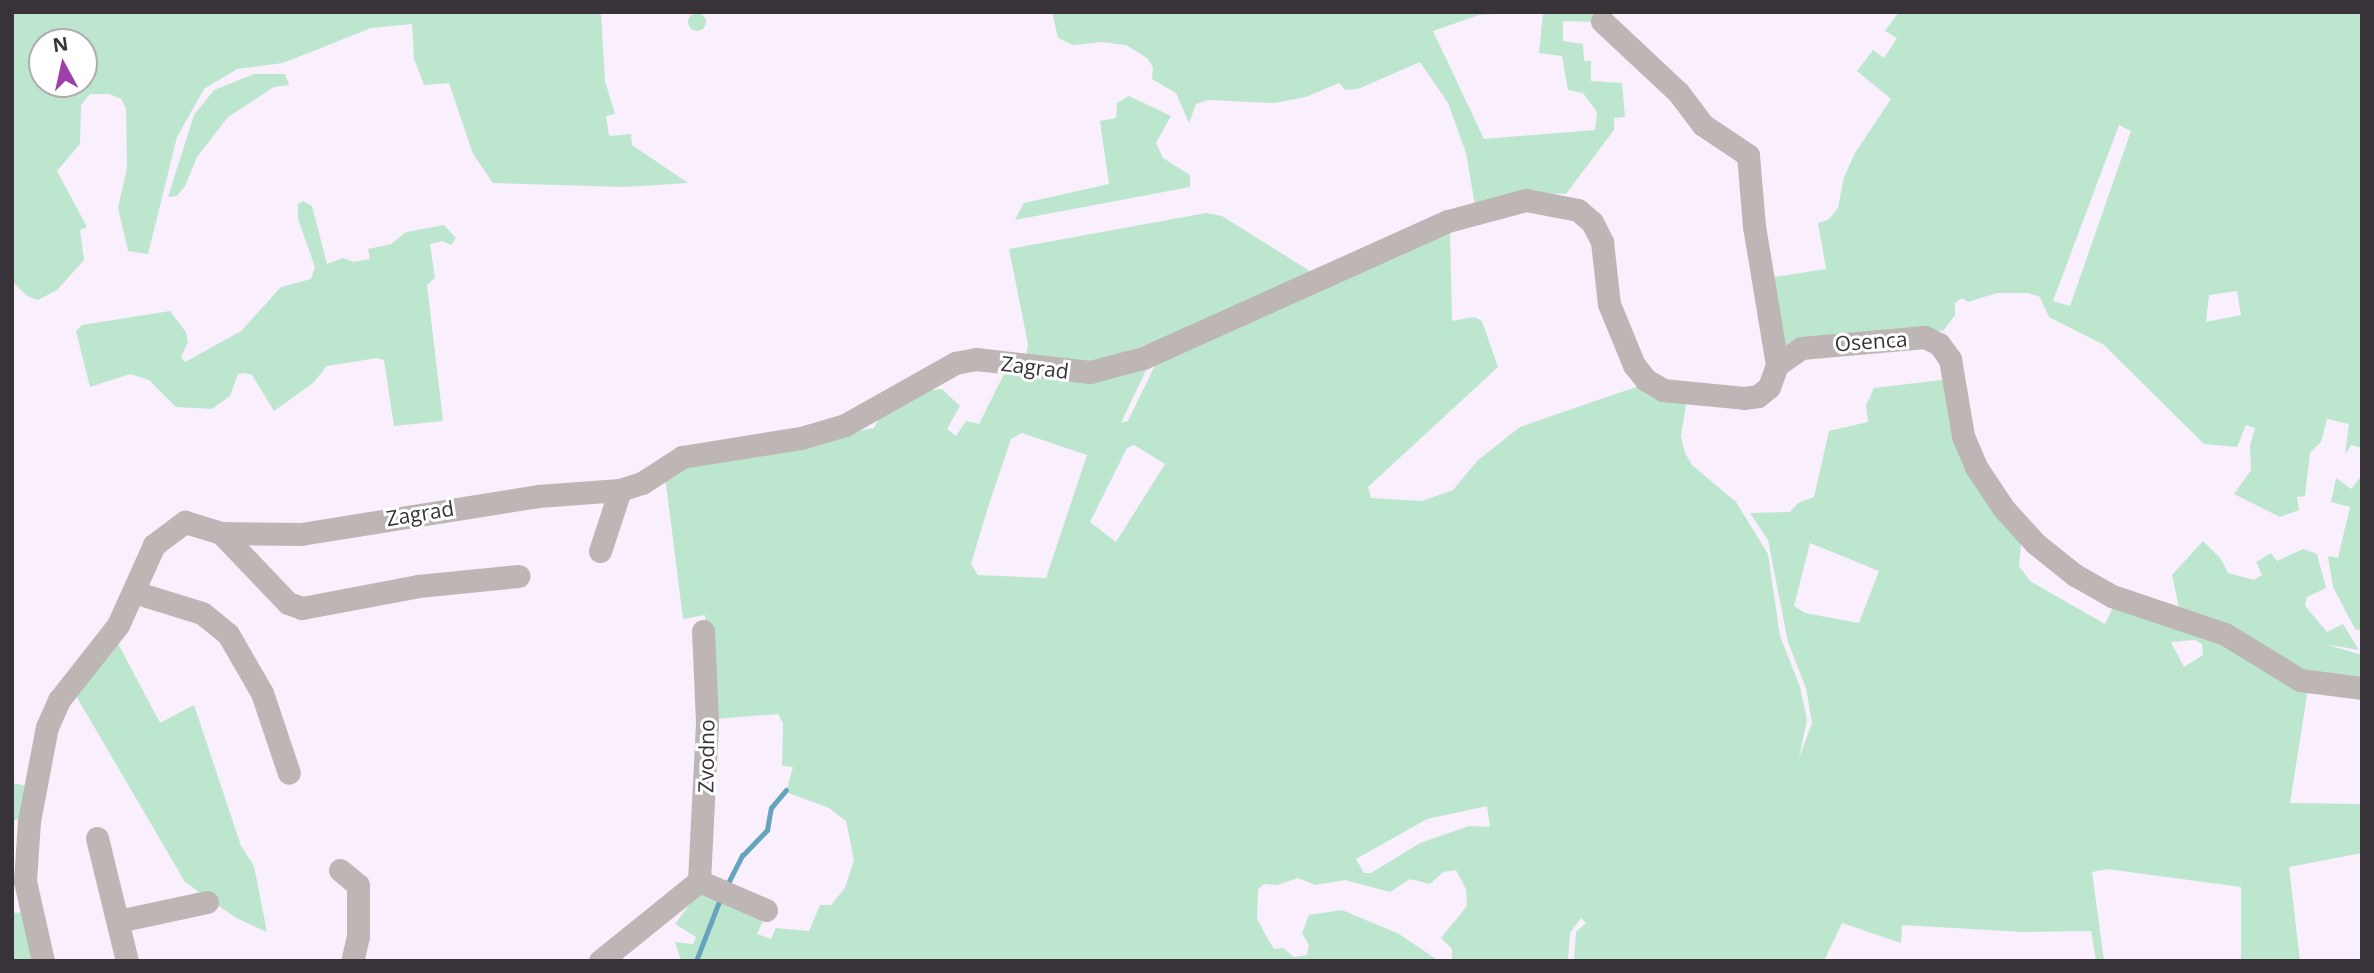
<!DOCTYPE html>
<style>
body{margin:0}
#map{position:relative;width:2374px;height:973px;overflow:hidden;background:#f9effd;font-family:"Open Sans",sans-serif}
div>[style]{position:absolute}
.green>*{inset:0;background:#bde6ce}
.round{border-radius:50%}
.stream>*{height:4.5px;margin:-2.25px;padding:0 2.25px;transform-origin:2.25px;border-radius:2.25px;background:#66a3bd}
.minor>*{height:23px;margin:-11.5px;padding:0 11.5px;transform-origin:11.5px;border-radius:11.5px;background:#beb6b4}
span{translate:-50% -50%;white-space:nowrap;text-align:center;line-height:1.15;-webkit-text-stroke:6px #fff;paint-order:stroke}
.street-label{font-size:21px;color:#373339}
.frame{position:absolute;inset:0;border:14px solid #373339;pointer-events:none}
.north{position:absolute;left:28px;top:28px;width:70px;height:70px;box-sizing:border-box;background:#fff;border:2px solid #afadb0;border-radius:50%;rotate:352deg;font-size:19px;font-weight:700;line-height:28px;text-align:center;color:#373339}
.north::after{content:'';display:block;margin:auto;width:24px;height:32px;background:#9f40a9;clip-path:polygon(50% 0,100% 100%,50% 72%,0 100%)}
</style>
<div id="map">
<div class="green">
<i style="clip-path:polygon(evenodd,12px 12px,601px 12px,605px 81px,615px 114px,606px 116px,609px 136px,631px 134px,632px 145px,688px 183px,625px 187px,493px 183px,473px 154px,449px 83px,424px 85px,414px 59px,412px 24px,371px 28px,283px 63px,237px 69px,204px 89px,177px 137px,148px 254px,128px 251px,118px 208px,127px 168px,126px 108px,121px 99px,109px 94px,90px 94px,81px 105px,80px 144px,57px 171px,87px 227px,80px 230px,84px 260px,57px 290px,38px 300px,27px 296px,12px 281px,12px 12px,42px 42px,84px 42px,84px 84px,42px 84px,42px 42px)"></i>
<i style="clip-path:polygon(1052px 12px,1521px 12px,1479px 15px,1433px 31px,1484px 139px,1595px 130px,1597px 112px,1583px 93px,1568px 90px,1562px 56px,1539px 53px,1543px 12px,1604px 12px,1599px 22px,1563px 21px,1563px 41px,1583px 44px,1584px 61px,1591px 61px,1591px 81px,1622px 83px,1625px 117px,1614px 118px,1614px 130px,1566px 194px,1522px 193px,1475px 205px,1466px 153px,1448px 103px,1420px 62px,1358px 89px,1345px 90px,1339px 83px,1306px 97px,1274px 103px,1208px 100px,1196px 104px,1189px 123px,1176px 93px,1152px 79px,1153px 67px,1147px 58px,1126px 45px,1101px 42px,1073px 45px,1058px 38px)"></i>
<i style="clip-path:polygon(evenodd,1899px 12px,2362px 12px,2362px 448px,2351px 445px,2345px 454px,2349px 424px,2327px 419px,2321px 442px,2310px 453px,2305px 496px,2297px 497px,2299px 510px,2280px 517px,2234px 494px,2251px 470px,2250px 445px,2255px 428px,2246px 425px,2237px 447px,2204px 444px,2104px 345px,2049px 317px,2040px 297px,2028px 293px,1997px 293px,1968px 302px,1962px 298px,1955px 303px,1955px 315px,1943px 331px,1914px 330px,1784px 348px,1768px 278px,1826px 269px,1818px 223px,1828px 220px,1838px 208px,1844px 177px,1855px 153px,1891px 99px,1857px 71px,1873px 50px,1884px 58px,1897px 38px,1885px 31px,1899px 12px,2119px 125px,2131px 131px,2070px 306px,2053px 301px,2119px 125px,1899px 12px,2237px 291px,2241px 315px,2206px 322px,2209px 295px,2237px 291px)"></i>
<i class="round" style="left:688px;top:13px;width:18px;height:18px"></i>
<i style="clip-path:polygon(254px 74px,285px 74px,289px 85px,274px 87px,228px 117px,197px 157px,185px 186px,177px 196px,168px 197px,194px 115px,214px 90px)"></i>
<i style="clip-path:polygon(1129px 96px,1171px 116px,1156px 143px,1163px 158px,1190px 175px,1190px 187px,1015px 220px,1024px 203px,1109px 184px,1100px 121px,1116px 118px,1117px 103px)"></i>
<i style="clip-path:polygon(303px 201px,312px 206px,327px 264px,343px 258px,354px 262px,370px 259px,368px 249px,391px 244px,406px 232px,444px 225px,456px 238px,451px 245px,442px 241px,430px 244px,435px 278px,427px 285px,443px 421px,394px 426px,384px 360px,377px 358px,327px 366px,313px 383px,274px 411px,252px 375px,245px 373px,238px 374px,230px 396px,212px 409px,176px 407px,149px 380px,130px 374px,90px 387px,76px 331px,82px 325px,170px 311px,186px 332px,188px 342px,181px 357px,185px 362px,241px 331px,281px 287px,311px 279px,315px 267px,298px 219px,298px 204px)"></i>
<i style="clip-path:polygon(1206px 213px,1222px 216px,1321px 278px,1095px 364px,1026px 358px,1028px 344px,1009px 249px)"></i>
<i style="clip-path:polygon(evenodd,1450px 231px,1452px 321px,1474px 317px,1482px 321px,1498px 367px,1368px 487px,1371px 498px,1422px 501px,1453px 490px,1478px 460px,1520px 427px,1636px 387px,1650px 384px,1687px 399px,1681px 436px,1685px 453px,1692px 465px,1736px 502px,1768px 554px,1780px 636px,1800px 687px,1807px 720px,1799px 758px,1812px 723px,1806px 688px,1788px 642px,1768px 540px,1750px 513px,1790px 512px,1798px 503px,1814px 497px,1829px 431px,1868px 422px,1866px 405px,1874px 388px,1950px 379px,1955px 419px,2022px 533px,2019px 566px,2030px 581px,2105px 624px,2116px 601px,2177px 622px,2308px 689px,2290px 803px,2362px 804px,2362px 853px,2289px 867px,2300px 961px,2241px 961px,2241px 887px,2107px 869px,2092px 872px,2104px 961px,2096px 961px,2091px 931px,2023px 932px,1902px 925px,1901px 943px,1842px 923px,1824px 961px,1574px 961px,1576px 932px,1586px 923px,1581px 918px,1570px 933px,1568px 961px,1452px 961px,1452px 949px,1441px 938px,1467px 906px,1466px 889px,1456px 870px,1443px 872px,1430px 884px,1410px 879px,1390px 892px,1345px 880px,1315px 885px,1298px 878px,1277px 885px,1264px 884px,1258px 889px,1257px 918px,1265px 934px,1274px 949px,1283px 948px,1294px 957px,1307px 955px,1309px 945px,1302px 933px,1309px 915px,1342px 910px,1399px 934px,1439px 961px,681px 961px,675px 942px,693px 944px,696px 937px,675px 924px,698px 893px,759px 914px,763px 921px,757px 934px,771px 939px,776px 928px,809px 931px,820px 905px,831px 905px,845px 888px,854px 860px,846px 821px,829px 808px,786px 792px,793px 767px,782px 766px,783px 723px,778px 714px,714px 719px,705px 615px,683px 619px,665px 476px,683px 465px,874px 428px,885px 407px,921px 391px,942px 389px,960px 406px,947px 429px,956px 436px,966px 421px,979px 424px,1008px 366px,1149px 364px,1121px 423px,1128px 421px,1158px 359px,1450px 231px,1022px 433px,1087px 455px,1046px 578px,978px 575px,971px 564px,988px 507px,1011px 439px,1022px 433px,1450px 231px,1134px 445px,1165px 464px,1116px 542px,1090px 522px,1127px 448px,1134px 445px,1450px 231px,1810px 543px,1879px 571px,1859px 623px,1805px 613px,1794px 606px,1810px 543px,1450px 231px,2195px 640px,2202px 644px,2203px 655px,2184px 667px,2171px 642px,2195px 640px,1450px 231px,1487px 806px,1490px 827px,1469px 826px,1420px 843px,1371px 873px,1364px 873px,1356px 859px,1427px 819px,1487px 806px)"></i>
<i style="clip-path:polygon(2362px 475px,2362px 631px,2355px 629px,2333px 587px,2328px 556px,2338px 558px,2350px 507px,2331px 502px,2336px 478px,2351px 489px)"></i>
<i style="clip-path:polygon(2203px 541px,2221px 559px,2228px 573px,2254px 580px,2262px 575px,2256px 562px,2271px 553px,2277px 561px,2303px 549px,2317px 554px,2326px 588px,2307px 597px,2305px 606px,2327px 632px,2343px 624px,2359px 650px,2325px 644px,2362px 655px,2362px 681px,2320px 683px,2180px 613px,2172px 575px)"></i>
<i style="clip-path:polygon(115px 638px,160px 723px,194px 705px,241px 846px,254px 866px,267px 932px,236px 918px,185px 882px,72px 689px)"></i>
<i style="clip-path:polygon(12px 783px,28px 786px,23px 817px,12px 821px)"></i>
<i style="clip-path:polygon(26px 912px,36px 961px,12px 961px,12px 913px)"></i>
</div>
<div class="stream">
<i style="left:727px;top:885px;width:33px;rotate:-63deg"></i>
<i style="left:742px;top:856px;width:36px;rotate:-46deg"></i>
<i style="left:767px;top:830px;width:22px;rotate:-80deg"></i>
<i style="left:771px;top:808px;width:23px;rotate:-50deg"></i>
<i style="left:696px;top:961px;width:66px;rotate:-68.8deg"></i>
</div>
<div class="minor">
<i style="left:1602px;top:21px;width:104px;rotate:43.1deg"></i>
<i style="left:1678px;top:92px;width:41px;rotate:52.9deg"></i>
<i style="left:1703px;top:125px;width:54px;rotate:33.7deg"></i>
<i style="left:1748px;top:155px;width:71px;rotate:85.2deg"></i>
<i style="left:1754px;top:226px;width:141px;rotate:80.6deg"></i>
<i style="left:221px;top:533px;width:97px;rotate:46.3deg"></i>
<i style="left:288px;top:603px;width:15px;rotate:20deg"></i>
<i style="left:302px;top:608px;width:118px;rotate:-10.7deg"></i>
<i style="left:418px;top:586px;width:101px;rotate:-5.7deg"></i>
<i style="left:600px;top:551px;width:64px;rotate:-71.8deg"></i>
<i style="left:134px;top:592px;width:71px;rotate:17.2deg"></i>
<i style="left:202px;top:613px;width:33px;rotate:39deg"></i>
<i style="left:228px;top:634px;width:68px;rotate:60deg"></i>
<i style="left:262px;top:693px;width:84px;rotate:71.4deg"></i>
<i style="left:97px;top:838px;width:127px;rotate:76.3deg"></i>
<i style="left:340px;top:870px;width:23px;rotate:40deg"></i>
<i style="left:358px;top:885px;width:51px;rotate:90deg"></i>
<i style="left:358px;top:936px;width:26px;rotate:103deg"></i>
<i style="left:699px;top:881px;width:73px;rotate:23.4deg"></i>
<i style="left:118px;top:921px;width:91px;rotate:-12.1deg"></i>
<i style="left:43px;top:961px;width:82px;rotate:-102.7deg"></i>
<i style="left:25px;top:881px;width:60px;rotate:-86.2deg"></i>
<i style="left:29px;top:821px;width:96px;rotate:-79.2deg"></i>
<i style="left:47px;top:727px;width:30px;rotate:-66deg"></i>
<i style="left:59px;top:700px;width:95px;rotate:-51.8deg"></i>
<i style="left:118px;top:625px;width:88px;rotate:-65.8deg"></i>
<i style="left:154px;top:545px;width:39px;rotate:-37deg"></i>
<i style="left:185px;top:522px;width:38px;rotate:17deg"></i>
<i style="left:221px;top:533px;width:80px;rotate:0.7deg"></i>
<i style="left:301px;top:534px;width:240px;rotate:-9.1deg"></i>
<i style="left:538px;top:496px;width:82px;rotate:-4.2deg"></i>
<i style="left:620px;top:490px;width:23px;rotate:-18deg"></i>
<i style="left:642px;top:483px;width:48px;rotate:-33deg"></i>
<i style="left:682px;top:457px;width:121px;rotate:-9.1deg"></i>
<i style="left:801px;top:438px;width:46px;rotate:-16.5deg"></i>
<i style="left:845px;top:425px;width:126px;rotate:-29.4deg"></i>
<i style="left:955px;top:363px;width:21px;rotate:-11deg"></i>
<i style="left:976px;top:359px;width:115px;rotate:6.5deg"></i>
<i style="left:1090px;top:372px;width:55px;rotate:-14.8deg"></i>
<i style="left:1143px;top:358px;width:334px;rotate:-24.2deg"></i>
<i style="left:1448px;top:221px;width:81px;rotate:-15.1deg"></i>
<i style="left:1526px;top:200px;width:53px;rotate:10.9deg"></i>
<i style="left:1578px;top:210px;width:18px;rotate:41deg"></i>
<i style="left:1592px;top:222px;width:22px;rotate:63deg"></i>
<i style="left:1602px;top:242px;width:62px;rotate:83.6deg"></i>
<i style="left:1609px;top:304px;width:66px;rotate:67.7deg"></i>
<i style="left:1634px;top:365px;width:19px;rotate:51deg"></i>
<i style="left:1646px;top:380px;width:20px;rotate:30deg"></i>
<i style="left:1663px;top:390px;width:81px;rotate:5.6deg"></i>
<i style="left:1744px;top:398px;width:14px;rotate:-8deg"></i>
<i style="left:1758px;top:396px;width:14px;rotate:-39deg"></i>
<i style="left:1769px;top:387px;width:23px;rotate:-70deg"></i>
<i style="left:1777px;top:365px;width:29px;rotate:-35deg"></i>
<i style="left:1801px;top:348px;width:124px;rotate:-5.1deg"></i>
<i style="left:1925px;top:337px;width:16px;rotate:27deg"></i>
<i style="left:1939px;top:344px;width:19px;rotate:54deg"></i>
<i style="left:1950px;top:359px;width:78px;rotate:80.4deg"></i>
<i style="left:1963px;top:436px;width:34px;rotate:67deg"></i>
<i style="left:1976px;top:467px;width:50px;rotate:56.3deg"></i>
<i style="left:2004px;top:509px;width:47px;rotate:47.6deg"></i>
<i style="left:2036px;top:544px;width:50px;rotate:38.5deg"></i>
<i style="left:2075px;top:575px;width:43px;rotate:29.6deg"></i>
<i style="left:2112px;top:596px;width:119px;rotate:18.6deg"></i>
<i style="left:2225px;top:634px;width:88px;rotate:31.5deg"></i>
<i style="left:2300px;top:680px;width:63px;rotate:7.4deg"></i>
<i style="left:600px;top:961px;width:127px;rotate:-38.9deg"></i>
<i style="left:699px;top:881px;width:159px;rotate:-87.1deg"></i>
<i style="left:707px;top:722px;width:91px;rotate:-92.5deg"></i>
</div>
<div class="street-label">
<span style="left:1871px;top:341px;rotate:-4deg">Osenca</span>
<span style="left:1035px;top:367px;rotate:7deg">Zagrad</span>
<span style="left:420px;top:513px;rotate:-9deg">Zagrad</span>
<span style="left:706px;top:756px;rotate:-89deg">Zvodno</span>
</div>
<div class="frame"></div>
<div class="north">N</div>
</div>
